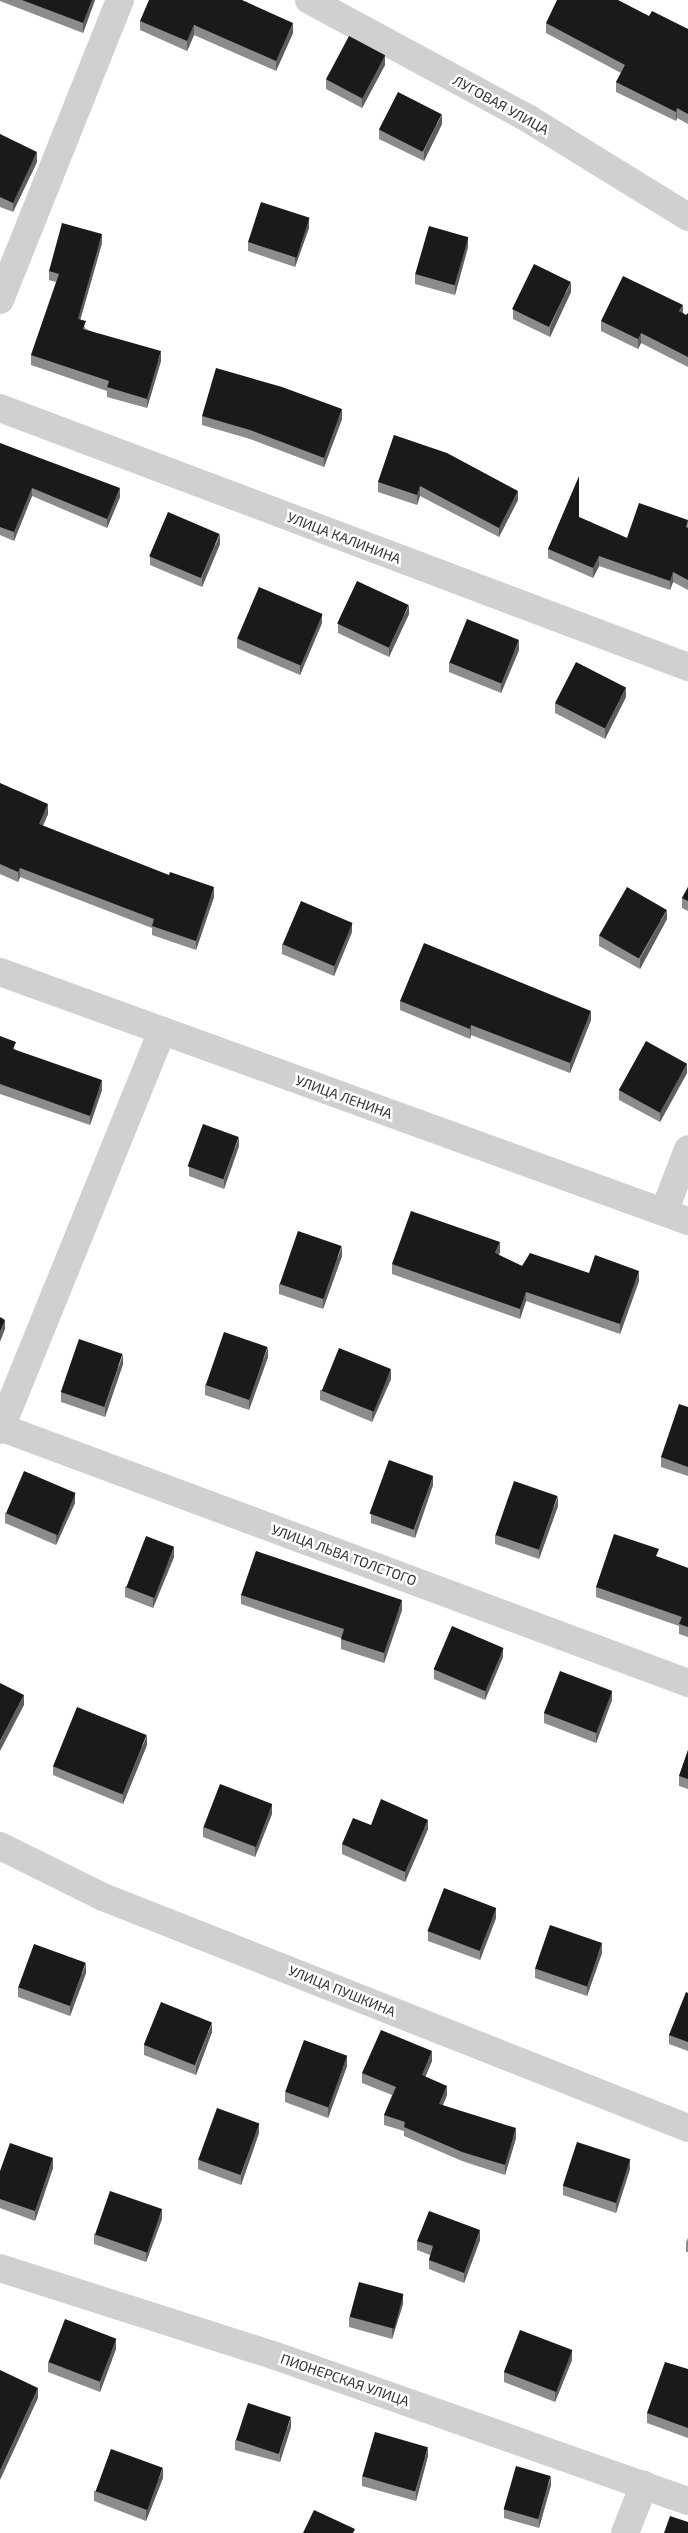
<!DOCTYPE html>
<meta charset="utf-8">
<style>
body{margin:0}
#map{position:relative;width:688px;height:2533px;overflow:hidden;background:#fff;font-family:"Exo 2",sans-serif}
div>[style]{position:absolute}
.minor>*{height:28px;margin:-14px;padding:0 14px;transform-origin:14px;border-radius:14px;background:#d0d0d0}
.wall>*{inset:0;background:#8c8c8c}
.shaded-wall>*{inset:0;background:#5f5f5f}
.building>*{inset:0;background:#1a1a1a;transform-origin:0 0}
span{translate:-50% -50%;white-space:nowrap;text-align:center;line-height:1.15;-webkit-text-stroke:5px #fff;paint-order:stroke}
.street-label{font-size:14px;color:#333}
</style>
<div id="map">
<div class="minor">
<i style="left:309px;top:0;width:250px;rotate:28.4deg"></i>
<i style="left:529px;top:119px;width:187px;rotate:31.6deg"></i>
<i style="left:0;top:300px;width:323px;rotate:-68.2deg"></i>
<i style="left:0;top:408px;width:735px;rotate:20.63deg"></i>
<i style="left:0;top:972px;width:732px;rotate:19.9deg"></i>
<i style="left:664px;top:1212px;width:67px;rotate:-69.1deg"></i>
<i style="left:0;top:1427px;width:734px;rotate:20.41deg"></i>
<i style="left:0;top:1430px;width:431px;rotate:-67.9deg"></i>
<i style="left:0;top:1846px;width:115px;rotate:26.3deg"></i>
<i style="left:103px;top:1897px;width:629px;rotate:21.55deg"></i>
<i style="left:0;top:2268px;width:287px;rotate:17.7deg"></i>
<i style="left:273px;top:2355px;width:440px;rotate:19.4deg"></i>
<i style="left:625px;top:2533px;width:52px;rotate:-68.4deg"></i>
</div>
<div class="wall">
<i style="clip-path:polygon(0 0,95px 0,83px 33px,0 1px)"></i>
<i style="clip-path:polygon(649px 16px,688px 29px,688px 124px,677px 118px,676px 121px,616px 92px,616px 82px,621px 73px,546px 33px,546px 23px)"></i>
<i style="clip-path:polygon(140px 21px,293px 33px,276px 71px,194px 35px,187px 51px,140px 30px)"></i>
<i style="clip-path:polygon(385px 65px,362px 108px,326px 89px,326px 79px)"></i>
<i style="clip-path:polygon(442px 124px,424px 161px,379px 139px,379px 129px)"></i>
<i style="clip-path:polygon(0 134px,37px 162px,13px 212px,0 207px)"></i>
<i style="clip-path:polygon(309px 228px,295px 267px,248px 251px,248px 242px)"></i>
<i style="clip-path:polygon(102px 243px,80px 320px,86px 329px,161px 361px,147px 408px,107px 397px,107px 391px,31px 365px,31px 355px,56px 282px,49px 280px,49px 271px)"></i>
<i style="clip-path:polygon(468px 247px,455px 295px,415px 284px,415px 274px)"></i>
<i style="clip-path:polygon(571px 292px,550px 337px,513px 319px,513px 309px)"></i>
<i style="clip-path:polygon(683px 313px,686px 315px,688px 313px,688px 367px,641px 343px,638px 349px,601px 331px,601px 321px)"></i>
<i style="clip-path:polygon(202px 416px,342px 419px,324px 467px,250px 439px,202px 425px)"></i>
<i style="clip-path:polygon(394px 435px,518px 500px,499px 537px,420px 496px,417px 505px,378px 492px,378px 482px)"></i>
<i style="clip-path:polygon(0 443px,120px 497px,107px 528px,32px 496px,14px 541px,0 535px)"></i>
<i style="clip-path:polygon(579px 517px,627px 538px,688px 520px,688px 590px,673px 582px,670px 590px,599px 566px,593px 578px,548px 558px,548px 549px)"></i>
<i style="clip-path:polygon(220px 544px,202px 587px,150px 565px,150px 556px)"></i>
<i style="clip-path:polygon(409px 614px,389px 657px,338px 633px,338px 624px)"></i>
<i style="clip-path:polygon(322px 623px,300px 675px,237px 648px,237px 639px)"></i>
<i style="clip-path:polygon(519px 650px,501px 693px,449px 672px,449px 662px)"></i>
<i style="clip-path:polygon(626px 697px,605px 739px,555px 713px,555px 703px)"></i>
<i style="clip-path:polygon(0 783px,48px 814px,43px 826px,214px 897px,196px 950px,152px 935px,152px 928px,20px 877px,18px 882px,0 874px)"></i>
<i style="clip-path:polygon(688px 887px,688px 911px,682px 908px,682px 898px)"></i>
<i style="clip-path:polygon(667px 919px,640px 969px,599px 946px,599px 936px)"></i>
<i style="clip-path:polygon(352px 932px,334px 976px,282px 954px,282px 944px)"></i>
<i style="clip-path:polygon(400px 1001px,591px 1020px,570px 1073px,471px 1035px,470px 1039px,400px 1010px)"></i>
<i style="clip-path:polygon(0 1036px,16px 1050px,102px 1090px,90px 1125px,0 1094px)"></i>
<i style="clip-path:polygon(687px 1073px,660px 1122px,619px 1100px,619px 1090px)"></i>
<i style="clip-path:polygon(239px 1146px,224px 1189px,189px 1176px,189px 1167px)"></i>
<i style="clip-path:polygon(500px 1252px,499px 1255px,522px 1266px,589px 1273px,639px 1281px,620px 1334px,526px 1301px,520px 1319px,392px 1274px,392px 1264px)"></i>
<i style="clip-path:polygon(342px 1256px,323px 1309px,279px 1294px,279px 1284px)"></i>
<i style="clip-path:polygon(268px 1357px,249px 1410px,205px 1395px,205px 1385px)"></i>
<i style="clip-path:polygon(123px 1364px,105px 1417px,61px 1402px,61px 1392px)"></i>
<i style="clip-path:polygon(391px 1379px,372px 1422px,320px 1400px,320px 1390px)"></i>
<i style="clip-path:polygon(688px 1407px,688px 1476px,661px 1467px,661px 1457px)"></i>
<i style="clip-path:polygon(433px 1485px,415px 1538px,371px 1523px,371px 1514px)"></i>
<i style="clip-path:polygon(75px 1503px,56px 1545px,5px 1523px,5px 1513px)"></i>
<i style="clip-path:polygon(558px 1506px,539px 1559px,495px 1544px,495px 1535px)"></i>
<i style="clip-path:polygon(174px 1557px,153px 1608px,125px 1597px,125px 1587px)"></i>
<i style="clip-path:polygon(659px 1557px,688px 1568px,688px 1637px,679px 1634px,679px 1626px,596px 1597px,596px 1587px)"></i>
<i style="clip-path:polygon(241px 1595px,402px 1610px,384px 1663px,341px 1649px,341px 1638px,241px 1604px)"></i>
<i style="clip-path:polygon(503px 1657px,485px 1700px,434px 1679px,434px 1669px)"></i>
<i style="clip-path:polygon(612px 1700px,596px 1743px,544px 1723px,544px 1713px)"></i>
<i style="clip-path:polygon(147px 1745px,123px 1804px,53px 1775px,53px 1766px)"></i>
<i style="clip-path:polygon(688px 1750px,688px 1789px,679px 1786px,679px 1776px)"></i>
<i style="clip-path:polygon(272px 1814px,255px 1857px,203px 1837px,203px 1827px)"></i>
<i style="clip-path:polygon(371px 1825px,428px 1829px,405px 1882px,342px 1854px,342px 1844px)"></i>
<i style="clip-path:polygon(496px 1918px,480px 1960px,428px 1941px,428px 1931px)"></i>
<i style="clip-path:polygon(602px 1953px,587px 1996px,535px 1978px,535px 1968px)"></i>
<i style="clip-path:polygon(86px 1973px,70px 2016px,18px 1997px,18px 1987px)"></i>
<i style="clip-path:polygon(688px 1993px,688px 2051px,669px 2044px,669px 2035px)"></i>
<i style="clip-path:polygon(212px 2032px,196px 2075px,144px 2055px,144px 2045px)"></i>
<i style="clip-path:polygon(432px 2061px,425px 2077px,447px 2095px,443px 2105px,516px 2138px,505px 2175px,462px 2161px,404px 2136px,404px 2131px,384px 2125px,384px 2115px,392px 2095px,362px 2083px,362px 2073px)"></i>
<i style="clip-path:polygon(347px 2066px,328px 2118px,285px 2102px,285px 2092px)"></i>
<i style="clip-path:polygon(259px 2133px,241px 2185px,198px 2169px,198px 2160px)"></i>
<i style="clip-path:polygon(53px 2168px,35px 2221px,0 2208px,0 2171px)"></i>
<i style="clip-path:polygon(630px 2169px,616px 2213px,563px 2195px,563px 2186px)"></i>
<i style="clip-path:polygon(162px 2219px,146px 2262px,94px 2244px,94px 2234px)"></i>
<i style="clip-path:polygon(688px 2238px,688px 2252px,686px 2252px,686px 2242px)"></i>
<i style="clip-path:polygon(480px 2240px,464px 2283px,429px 2269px,429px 2260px,430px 2255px,417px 2250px,417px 2241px)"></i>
<i style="clip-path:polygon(403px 2304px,392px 2339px,349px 2327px,349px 2317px)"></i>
<i style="clip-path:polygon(116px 2349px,100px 2392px,48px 2372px,48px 2362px)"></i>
<i style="clip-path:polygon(572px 2360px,555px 2402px,504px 2382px,504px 2372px)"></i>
<i style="clip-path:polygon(688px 2369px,688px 2438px,647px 2423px,647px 2413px)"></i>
<i style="clip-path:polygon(291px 2427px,280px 2462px,235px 2450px,235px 2440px)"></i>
<i style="clip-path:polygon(428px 2456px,416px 2501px,362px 2486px,362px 2476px)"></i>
<i style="clip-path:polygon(163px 2478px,146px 2521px,94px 2501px,94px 2491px)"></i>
<i style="clip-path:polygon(551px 2485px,539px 2528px,504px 2518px,504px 2509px)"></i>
</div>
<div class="shaded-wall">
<i style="clip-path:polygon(92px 0,95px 0,83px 33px,83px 23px)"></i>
<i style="clip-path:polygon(293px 23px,293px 33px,276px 71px,276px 61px)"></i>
<i style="clip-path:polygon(194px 25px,194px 35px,187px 51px,187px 41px)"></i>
<i style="clip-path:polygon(385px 55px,385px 65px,362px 108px,362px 98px)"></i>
<i style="clip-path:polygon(677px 108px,677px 118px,676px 121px,676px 112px)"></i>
<i style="clip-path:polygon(442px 114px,442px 124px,424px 161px,424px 151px)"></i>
<i style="clip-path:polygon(37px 152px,37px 162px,13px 212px,13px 203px)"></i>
<i style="clip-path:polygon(309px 218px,309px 228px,295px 267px,295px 257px)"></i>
<i style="clip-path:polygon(102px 234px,102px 243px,78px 328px,78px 319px)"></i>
<i style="clip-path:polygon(468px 237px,468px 247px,455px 295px,455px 285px)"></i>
<i style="clip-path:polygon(571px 282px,571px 292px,550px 337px,550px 327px)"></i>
<i style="clip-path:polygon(683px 305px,683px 314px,679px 311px)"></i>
<i style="clip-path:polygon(641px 333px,641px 343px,638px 349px,638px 339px)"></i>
<i style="clip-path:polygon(161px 351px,161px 361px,147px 408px,147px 399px)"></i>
<i style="clip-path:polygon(342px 409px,342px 419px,324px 467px,324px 458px)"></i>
<i style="clip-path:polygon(420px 486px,420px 496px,417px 505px,417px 495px)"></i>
<i style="clip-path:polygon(32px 488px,32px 496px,14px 541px,14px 532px)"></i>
<i style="clip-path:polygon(120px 488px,120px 497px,107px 528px,107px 519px)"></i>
<i style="clip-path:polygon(518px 491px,518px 500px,499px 537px,499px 528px)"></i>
<i style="clip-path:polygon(220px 534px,220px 544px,202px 587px,202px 577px)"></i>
<i style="clip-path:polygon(599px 556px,599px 566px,593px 578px,593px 568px)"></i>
<i style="clip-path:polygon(673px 572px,673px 582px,670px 590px,670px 581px)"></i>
<i style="clip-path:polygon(409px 605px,409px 614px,389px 657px,389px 647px)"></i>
<i style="clip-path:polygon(322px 614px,322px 623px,300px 675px,300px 666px)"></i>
<i style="clip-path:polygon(519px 640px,519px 650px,501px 693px,501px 684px)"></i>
<i style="clip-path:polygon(626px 687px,626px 697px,605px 739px,605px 729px)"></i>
<i style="clip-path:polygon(48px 804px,48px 814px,39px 834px,39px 824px)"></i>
<i style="clip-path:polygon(20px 868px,20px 877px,18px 882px,18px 872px)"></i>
<i style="clip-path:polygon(214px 887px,214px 897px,196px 950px,196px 941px)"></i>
<i style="clip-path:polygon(667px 910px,667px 919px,640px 969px,640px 959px)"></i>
<i style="clip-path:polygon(352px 923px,352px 932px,334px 976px,334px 966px)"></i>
<i style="clip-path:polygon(591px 1011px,591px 1020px,570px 1073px,570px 1063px)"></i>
<i style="clip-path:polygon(471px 1025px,471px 1035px,470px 1039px,470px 1029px)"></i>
<i style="clip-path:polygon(687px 1064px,687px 1073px,660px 1122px,660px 1113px)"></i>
<i style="clip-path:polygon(102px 1080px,102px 1090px,90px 1125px,90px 1116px)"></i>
<i style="clip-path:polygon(239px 1137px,239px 1146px,224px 1189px,224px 1179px)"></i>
<i style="clip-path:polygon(500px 1242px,500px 1252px,495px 1263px,495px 1253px)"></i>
<i style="clip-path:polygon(342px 1246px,342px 1256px,323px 1309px,323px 1299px)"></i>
<i style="clip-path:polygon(639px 1271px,639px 1281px,620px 1334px,620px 1324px)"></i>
<i style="clip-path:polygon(526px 1292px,526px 1301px,520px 1319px,520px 1309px)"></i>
<i style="clip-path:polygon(5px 1320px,5px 1329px,0 1342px,0 1332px)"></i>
<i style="clip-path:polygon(268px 1347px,268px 1357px,249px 1410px,249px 1400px)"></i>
<i style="clip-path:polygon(123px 1354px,123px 1364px,105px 1417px,105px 1407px)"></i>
<i style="clip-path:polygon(391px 1369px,391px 1379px,372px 1422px,372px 1412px)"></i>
<i style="clip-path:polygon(433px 1476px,433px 1485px,415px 1538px,415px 1529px)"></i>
<i style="clip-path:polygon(75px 1493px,75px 1503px,56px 1545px,56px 1535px)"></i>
<i style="clip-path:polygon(558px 1496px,558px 1506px,539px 1559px,539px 1550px)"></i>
<i style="clip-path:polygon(174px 1547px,174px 1557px,153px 1608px,153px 1598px)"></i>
<i style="clip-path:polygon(402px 1600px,402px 1610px,384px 1663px,384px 1653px)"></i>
<i style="clip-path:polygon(503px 1648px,503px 1657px,485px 1700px,485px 1690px)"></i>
<i style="clip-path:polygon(612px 1691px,612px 1700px,596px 1743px,596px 1733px)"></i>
<i style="clip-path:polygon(24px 1695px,24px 1705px,0 1751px,0 1741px)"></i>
<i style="clip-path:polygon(147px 1735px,147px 1745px,123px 1804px,123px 1794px)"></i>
<i style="clip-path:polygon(272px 1804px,272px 1814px,255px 1857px,255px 1847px)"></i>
<i style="clip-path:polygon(428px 1820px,428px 1829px,405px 1882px,405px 1872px)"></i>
<i style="clip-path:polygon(496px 1908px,496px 1918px,480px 1960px,480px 1951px)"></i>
<i style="clip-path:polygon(602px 1943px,602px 1953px,587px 1996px,587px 1986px)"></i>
<i style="clip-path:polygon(86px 1963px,86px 1973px,70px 2016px,70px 2006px)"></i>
<i style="clip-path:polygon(212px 2023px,212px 2032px,196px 2075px,196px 2066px)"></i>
<i style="clip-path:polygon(432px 2051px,432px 2061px,422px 2085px,422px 2075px)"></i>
<i style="clip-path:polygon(347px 2056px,347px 2066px,328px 2118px,328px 2108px)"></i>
<i style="clip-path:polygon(447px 2086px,447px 2095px,439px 2114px,439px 2104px)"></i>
<i style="clip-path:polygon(259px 2123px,259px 2133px,241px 2185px,241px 2176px)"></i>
<i style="clip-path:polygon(516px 2128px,516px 2138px,505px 2175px,505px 2165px)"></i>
<i style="clip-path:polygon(53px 2158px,53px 2168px,35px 2221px,35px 2211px)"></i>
<i style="clip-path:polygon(630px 2159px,630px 2169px,616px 2213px,616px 2203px)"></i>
<i style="clip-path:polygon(162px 2209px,162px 2219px,146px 2262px,146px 2253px)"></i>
<i style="clip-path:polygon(480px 2230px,480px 2240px,464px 2283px,464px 2273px)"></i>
<i style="clip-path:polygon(403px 2294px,403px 2304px,392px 2339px,392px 2330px)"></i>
<i style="clip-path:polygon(116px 2339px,116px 2349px,100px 2392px,100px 2382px)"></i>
<i style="clip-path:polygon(572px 2350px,572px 2360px,555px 2402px,555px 2393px)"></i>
<i style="clip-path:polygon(38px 2388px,38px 2398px,0 2480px,0 2471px)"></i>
<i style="clip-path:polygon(291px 2417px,291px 2427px,280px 2462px,280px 2453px)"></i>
<i style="clip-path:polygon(428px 2447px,428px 2456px,416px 2501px,416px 2491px)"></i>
<i style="clip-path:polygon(163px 2468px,163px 2478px,146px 2521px,146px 2511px)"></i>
<i style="clip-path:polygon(551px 2476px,551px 2485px,539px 2528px,539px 2518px)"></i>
</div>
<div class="building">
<i style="clip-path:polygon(22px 0,92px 0,83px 23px)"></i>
<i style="clip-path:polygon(149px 0,242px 0,293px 23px,276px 61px,194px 25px,187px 41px,140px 21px)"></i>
<i style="clip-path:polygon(557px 0,618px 0,649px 16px,652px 11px,688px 29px,688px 114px,677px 108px,676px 112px,616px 82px,625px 65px,546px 23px)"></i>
<i style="left:349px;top:36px;width:41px;height:49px;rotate:28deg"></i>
<i style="left:398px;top:92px;width:49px;height:42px;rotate:27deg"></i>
<i style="clip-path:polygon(0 134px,37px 152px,13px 203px,0 197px)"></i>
<i style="left:261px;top:202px;width:51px;height:42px;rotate:18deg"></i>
<i style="clip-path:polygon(62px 223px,102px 234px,78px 319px,86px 321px,83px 329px,161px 351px,147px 399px,107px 387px,109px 381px,31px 355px,59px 274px,49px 271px)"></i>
<i style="left:429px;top:226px;width:41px;height:50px;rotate:16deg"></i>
<i style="left:534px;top:264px;width:41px;height:50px;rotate:26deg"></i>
<i style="clip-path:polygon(623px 276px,683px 305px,679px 311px,686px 315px,688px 313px,688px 357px,641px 333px,638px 339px,601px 321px)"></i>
<i style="clip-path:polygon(216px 368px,282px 387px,342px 409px,324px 458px,250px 430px,202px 416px)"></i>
<i style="clip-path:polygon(394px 435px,447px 453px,518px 491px,499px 528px,420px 486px,417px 495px,378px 482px)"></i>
<i style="clip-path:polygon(0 443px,120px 488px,107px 519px,32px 488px,14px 532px,0 527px)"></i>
<i style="clip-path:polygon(579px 476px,579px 517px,627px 538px,639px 503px,688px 520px,686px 527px,688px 528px,688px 580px,673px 572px,670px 581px,599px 556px,593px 568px,548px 549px)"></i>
<i style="left:168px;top:512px;width:56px;height:48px;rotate:23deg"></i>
<i style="left:357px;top:581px;width:57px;height:47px;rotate:25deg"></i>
<i style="left:259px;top:587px;width:69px;height:56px;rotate:23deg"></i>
<i style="left:467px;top:619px;width:56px;height:47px;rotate:22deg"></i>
<i style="left:576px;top:662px;width:56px;height:46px;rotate:27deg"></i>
<i style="clip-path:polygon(0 783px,48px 804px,39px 824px,169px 875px,170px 872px,214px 887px,196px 941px,152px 926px,154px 919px,20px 868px,18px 872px,0 864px)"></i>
<i style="left:627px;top:887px;width:46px;height:56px;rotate:30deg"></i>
<i style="clip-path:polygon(688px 887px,688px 901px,682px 898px)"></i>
<i style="left:301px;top:901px;width:56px;height:47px;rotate:23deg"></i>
<i style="clip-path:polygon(424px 943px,591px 1011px,570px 1063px,471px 1025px,470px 1029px,400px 1001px)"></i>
<i style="clip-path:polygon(0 1036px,16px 1042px,13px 1049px,102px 1080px,90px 1116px,0 1084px)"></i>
<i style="left:646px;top:1041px;width:47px;height:56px;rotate:29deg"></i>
<i style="left:203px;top:1124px;width:38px;height:45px;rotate:20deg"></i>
<i style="clip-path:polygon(411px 1211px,500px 1242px,495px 1253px,522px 1266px,530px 1253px,589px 1273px,595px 1255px,639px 1271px,620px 1324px,526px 1292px,520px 1309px,392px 1264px)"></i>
<i style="left:298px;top:1231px;width:46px;height:56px;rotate:19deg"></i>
<i style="clip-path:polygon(0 1317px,5px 1320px,0 1332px)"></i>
<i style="left:224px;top:1332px;width:46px;height:56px;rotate:19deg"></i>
<i style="left:79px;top:1339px;width:46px;height:56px;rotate:19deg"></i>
<i style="left:339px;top:1348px;width:56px;height:46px;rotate:22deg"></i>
<i style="clip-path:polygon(679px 1404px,688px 1407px,688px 1467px,661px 1457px)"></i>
<i style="left:389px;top:1460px;width:47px;height:57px;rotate:20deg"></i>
<i style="left:24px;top:1471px;width:56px;height:46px;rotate:23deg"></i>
<i style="left:514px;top:1481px;width:46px;height:57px;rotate:19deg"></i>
<i style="clip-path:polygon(614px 1534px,659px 1549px,656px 1556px,688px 1568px,688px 1627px,679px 1624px,682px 1617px,596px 1587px)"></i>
<i style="left:146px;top:1536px;width:30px;height:55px;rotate:21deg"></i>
<i style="clip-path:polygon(256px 1551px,402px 1600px,384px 1653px,341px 1639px,344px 1629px,241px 1595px)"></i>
<i style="left:452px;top:1626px;width:56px;height:47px;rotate:23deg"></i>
<i style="left:560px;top:1671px;width:56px;height:45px;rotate:21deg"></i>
<i style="clip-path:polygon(0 1683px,24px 1695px,0 1741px)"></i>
<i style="left:77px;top:1707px;width:75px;height:64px;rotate:22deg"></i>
<i style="clip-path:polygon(688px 1750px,688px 1779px,679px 1776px)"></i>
<i style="left:220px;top:1784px;width:56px;height:46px;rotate:21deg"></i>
<i style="clip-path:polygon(381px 1799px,428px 1820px,405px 1872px,342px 1844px,353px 1818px,371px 1825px)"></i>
<i style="left:444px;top:1888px;width:56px;height:46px;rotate:21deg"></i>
<i style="left:550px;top:1925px;width:55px;height:46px;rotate:19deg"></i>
<i style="left:34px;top:1944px;width:55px;height:46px;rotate:20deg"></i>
<i style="clip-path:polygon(686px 1992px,688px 1993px,688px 2042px,669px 2035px)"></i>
<i style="left:161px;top:2002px;width:55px;height:46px;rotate:22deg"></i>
<i style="clip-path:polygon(381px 2030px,432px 2051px,422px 2075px,447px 2086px,439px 2104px,516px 2128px,505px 2165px,462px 2152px,404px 2127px,405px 2122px,384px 2115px,396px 2087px,362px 2073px)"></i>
<i style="left:304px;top:2040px;width:46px;height:55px;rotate:20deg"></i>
<i style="left:217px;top:2108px;width:45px;height:55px;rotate:20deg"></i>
<i style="left:577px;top:2142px;width:56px;height:46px;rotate:18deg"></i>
<i style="clip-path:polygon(10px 2143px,53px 2158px,35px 2211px,0 2199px,0 2171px)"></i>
<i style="left:110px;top:2191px;width:55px;height:46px;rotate:19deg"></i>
<i style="clip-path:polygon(429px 2211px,480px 2230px,464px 2273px,429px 2260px,433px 2246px,417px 2241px)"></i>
<i style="left:359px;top:2282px;width:46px;height:36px;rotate:15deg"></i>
<i style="left:65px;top:2319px;width:55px;height:46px;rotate:21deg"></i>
<i style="left:520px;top:2330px;width:56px;height:45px;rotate:21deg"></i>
<i style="clip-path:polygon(665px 2362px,688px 2369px,688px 2428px,647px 2413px)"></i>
<i style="clip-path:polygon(0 2370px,38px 2388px,0 2471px)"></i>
<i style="left:248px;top:2403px;width:45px;height:39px;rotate:18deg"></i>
<i style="left:375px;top:2432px;width:55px;height:46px;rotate:16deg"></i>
<i style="left:111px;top:2449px;width:55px;height:45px;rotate:20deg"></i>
<i style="left:516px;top:2466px;width:36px;height:45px;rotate:16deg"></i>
<i style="clip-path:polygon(314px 2510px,355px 2529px,353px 2533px,303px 2533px)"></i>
<i style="clip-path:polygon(670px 2516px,688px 2522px,688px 2533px,664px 2533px)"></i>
</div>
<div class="street-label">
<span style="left:501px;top:105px;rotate:29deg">ЛУГОВАЯ УЛИЦА</span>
<span style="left:344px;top:538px;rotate:21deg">УЛИЦА КАЛИНИНА</span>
<span style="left:344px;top:1097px;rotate:20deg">УЛИЦА ЛЕНИНА</span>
<span style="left:344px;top:1555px;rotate:20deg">УЛИЦА ЛЬВА ТОЛСТОГО</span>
<span style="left:342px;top:1991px;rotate:22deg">УЛИЦА ПУШКИНА</span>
<span style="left:345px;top:2380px;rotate:19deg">ПИОНЕРСКАЯ УЛИЦА</span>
</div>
</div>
